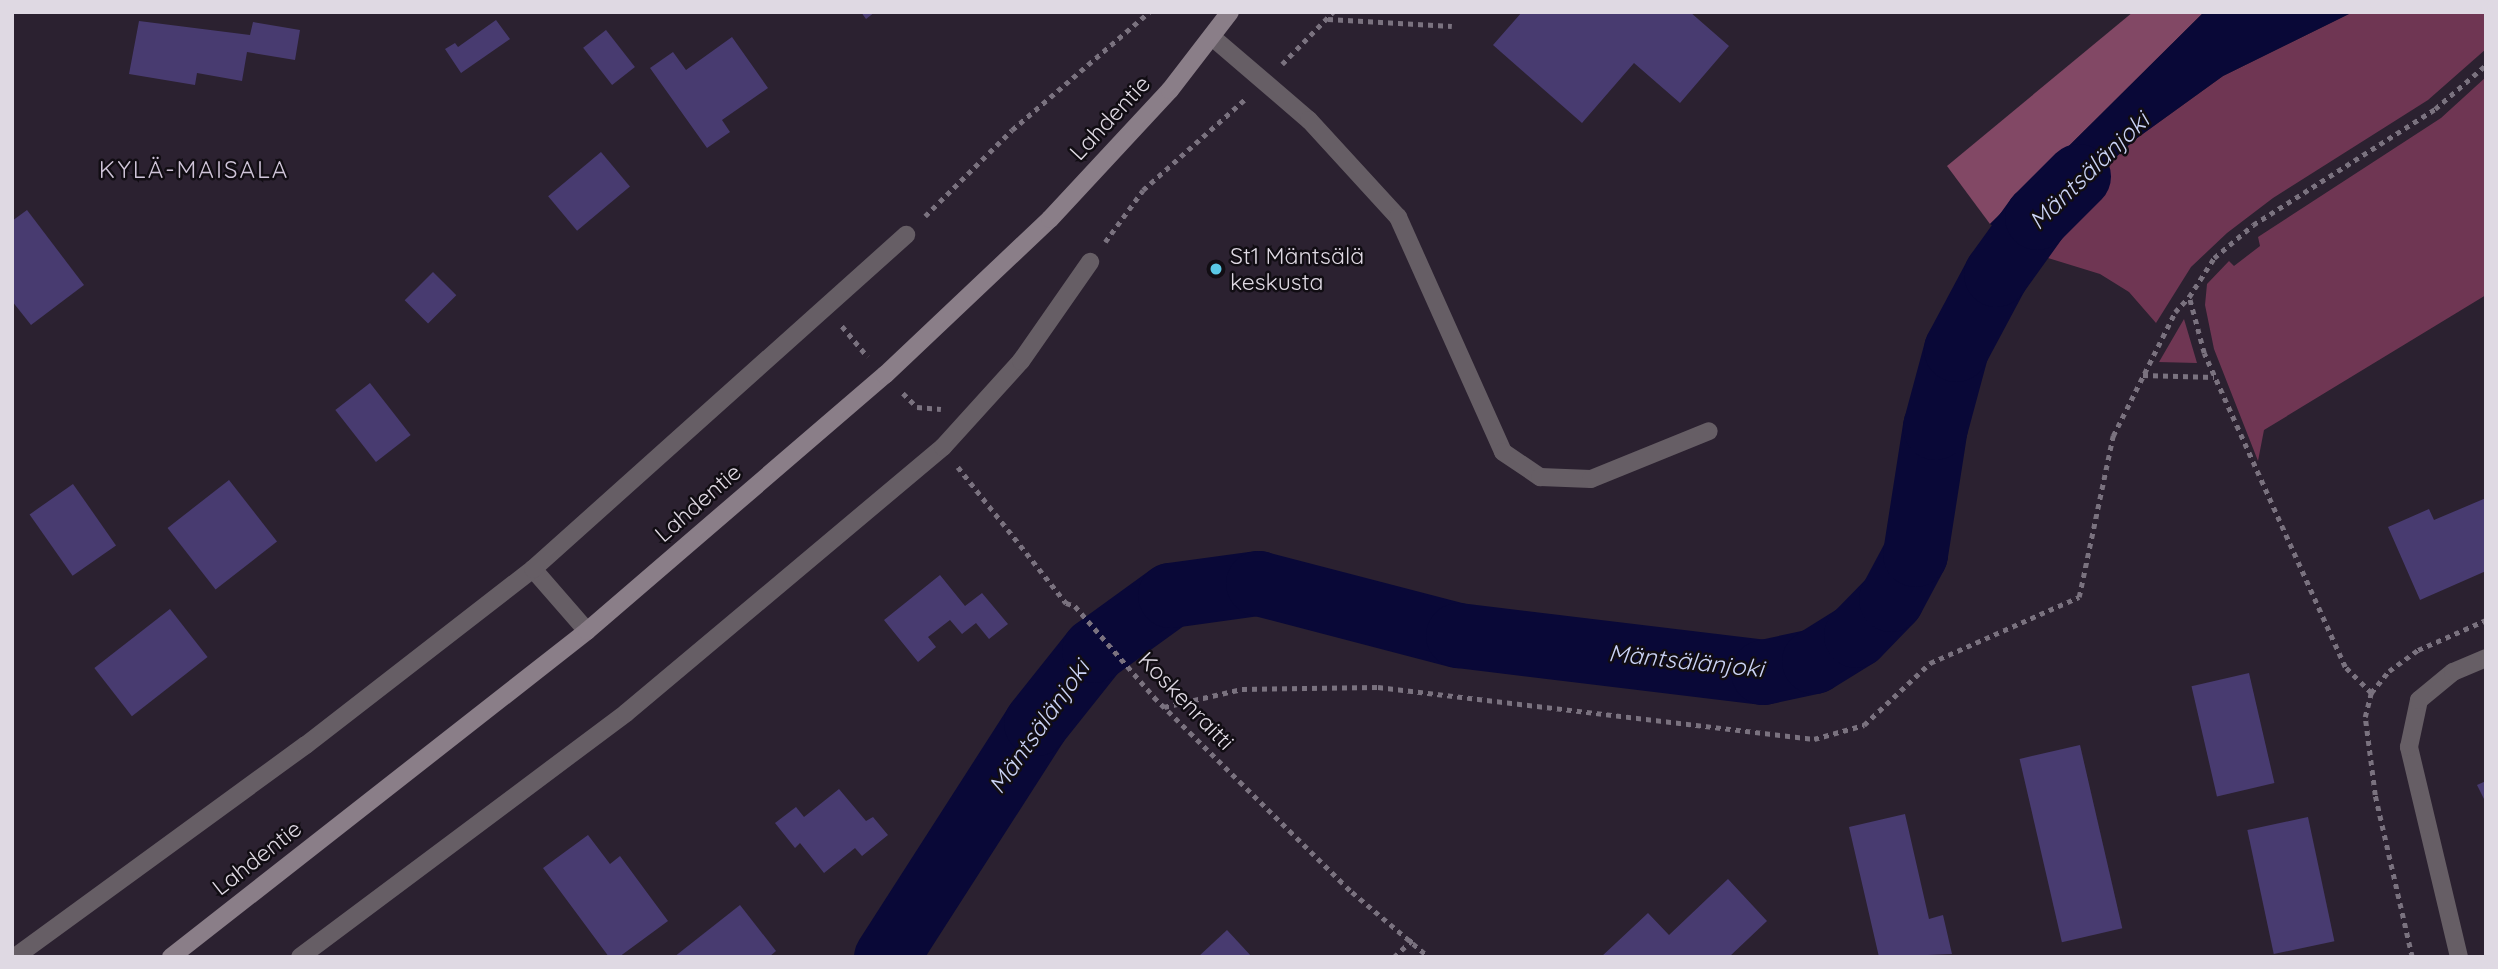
<!DOCTYPE html>
<meta charset="utf-8">
<style>
body{margin:0}
#map{position:relative;width:2498px;height:969px;overflow:hidden;background:#2b2130;font-family:Quicksand,sans-serif}
div>[style]{position:absolute}
.green>*{inset:0;background:#6f3653}
.forest>*{inset:0;background:#824865}
.water>*{inset:0;background:#090837}
.river>*{height:65px;margin:-32.5px;padding:0 32.5px;transform-origin:32.5px;border-radius:32.5px;background:#090837}
.building>*{inset:0;background:#483b70;transform-origin:0 0}
.path>*{height:4.5px;margin-top:-2.25px;transform-origin:0;background:repeating-linear-gradient(90deg,#7a727f 0 5px,transparent 0 10px)}
.lane>*{height:18px;margin:-9px;padding:0 9px;transform-origin:9px;border-radius:9px;background:#665e65}
.street>*{height:18px;margin:-9px;padding:0 9px;transform-origin:9px;border-radius:9px;background:#665e65}
.secondary>*{height:18px;margin:-9px;padding:0 9px;transform-origin:9px;border-radius:9px;background:#8a7e88}
.dots>*{width:19px;height:19px;translate:-50% -50%;box-sizing:border-box;border:4px solid #110d13;border-radius:50%}
span{translate:-50% -50%;white-space:nowrap;text-align:center;line-height:1.15;-webkit-text-stroke:5px #110d13;paint-order:stroke}
.street-label{font-size:23px;color:#dfd9e3}
.poi-label{font-size:23px;color:#dfd9e3}
.left{translate:0 -50%;text-align:left}
.neighbourhood-label{font-size:24px;color:#cfc4d8;letter-spacing:2px}
.water-label{font-size:24px;color:#cbd3f5;font-style:italic}
.frame{position:absolute;inset:0;border:14px solid #dfd9e3;pointer-events:none}
</style>
<div id="map">
<div class="green">
<i style="clip-path:polygon(2353px 12px,2486px 12px,2486px 49px,2428px 100px,2273px 198px,2227px 233px,2191px 267px,2156px 323px,2129px 292px,2100px 274px,2035px 254px,2071px 200px,2133px 141px,2223px 76px)"></i>
<i style="clip-path:polygon(2486px 77px,2486px 295px,2264px 430px,2258px 461px,2214px 349px,2205px 305px,2207px 284px,2229px 261px,2234px 266px,2260px 246px,2258px 237px,2441px 118px)"></i>
<i style="clip-path:polygon(2184px 319px,2197px 363px,2158px 362px,2159px 362px)"></i>
</div>
<div class="forest">
<i style="clip-path:polygon(2133px 12px,2204px 12px,1990px 224px,1947px 166px)"></i>
</div>
<div class="water">
<i style="clip-path:polygon(2204px 12px,2353px 12px,2223px 76px,2133px 141px,2071px 200px,2035px 254px,1990px 224px)"></i>
</div>
<div class="river">
<i style="left:886px;top:957px;width:278px;rotate:-57.3deg"></i>
<i style="left:1036px;top:723px;width:93px;rotate:-51.5deg"></i>
<i style="left:1094px;top:650px;width:94px;rotate:-35.9deg"></i>
<i style="left:1170px;top:595px;width:89px;rotate:-7.8deg"></i>
<i style="left:1258px;top:583px;width:207px;rotate:14.6deg"></i>
<i style="left:1458px;top:635px;width:307px;rotate:6.9deg"></i>
<i style="left:1763px;top:672px;width:52px;rotate:-12.2deg"></i>
<i style="left:1814px;top:661px;width:49px;rotate:-31.8deg"></i>
<i style="left:1856px;top:635px;width:50px;rotate:-45.8deg"></i>
<i style="left:1891px;top:599px;width:51px;rotate:-61.9deg"></i>
<i style="left:1915px;top:554px;width:129px;rotate:-81.1deg"></i>
<i style="left:1935px;top:427px;width:81px;rotate:-74.9deg"></i>
<i style="left:1956px;top:349px;width:85px;rotate:-61.9deg"></i>
<i style="left:1996px;top:274px;width:70px;rotate:-54.3deg"></i>
<i style="left:2037px;top:217px;width:58px;rotate:-45deg"></i>
</div>
<div class="building">
<i style="clip-path:polygon(861px 12px,875px 12px,866px 19px)"></i>
<i style="clip-path:polygon(1522px 12px,1690px 12px,1729px 46px,1680px 103px,1634px 63px,1582px 123px,1493px 45px)"></i>
<i style="clip-path:polygon(496px 20px,510px 39px,461px 73px,445px 49px,455px 43px,458px 47px)"></i>
<i style="clip-path:polygon(139px 21px,250px 35px,253px 22px,300px 30px,295px 60px,247px 52px,242px 81px,197px 73px,195px 85px,129px 74px)"></i>
<i style="left:606px;top:30px;width:47px;height:29px;rotate:52deg"></i>
<i style="clip-path:polygon(732px 37px,768px 88px,722px 120px,730px 132px,707px 148px,650px 68px,673px 52px,686px 70px)"></i>
<i style="left:601px;top:152px;width:45px;height:69px;rotate:50deg"></i>
<i style="clip-path:polygon(27px 210px,84px 285px,31px 325px,12px 301px,12px 221px)"></i>
<i style="left:433px;top:272px;width:33px;height:40px;rotate:45deg"></i>
<i style="left:370px;top:383px;width:66px;height:44px;rotate:52deg"></i>
<i style="left:229px;top:480px;width:78px;height:78px;rotate:52deg"></i>
<i style="left:73px;top:484px;width:75px;height:53px;rotate:55deg"></i>
<i style="clip-path:polygon(2486px 498px,2486px 571px,2420px 600px,2388px 527px,2429px 509px,2434px 520px)"></i>
<i style="clip-path:polygon(940px 575px,965px 606px,982px 593px,1008px 624px,989px 639px,976px 623px,962px 634px,950px 620px,928px 637px,936px 647px,918px 662px,884px 620px)"></i>
<i style="left:170px;top:609px;width:61px;height:96px;rotate:52deg"></i>
<i style="left:2249px;top:673px;width:113px;height:59px;rotate:77deg"></i>
<i style="left:2080px;top:745px;width:188px;height:62px;rotate:77deg"></i>
<i style="clip-path:polygon(2486px 781px,2486px 803px,2477px 785px)"></i>
<i style="clip-path:polygon(839px 789px,866px 821px,873px 817px,888px 835px,862px 856px,855px 848px,824px 873px,800px 843px,795px 848px,775px 823px,796px 807px,804px 817px)"></i>
<i style="clip-path:polygon(1905px 814px,1929px 919px,1943px 915px,1952px 954px,1879px 957px,1849px 827px)"></i>
<i style="left:2308px;top:817px;width:127px;height:62px;rotate:78deg"></i>
<i style="clip-path:polygon(588px 835px,610px 864px,620px 856px,668px 921px,619px 957px,609px 957px,543px 868px)"></i>
<i style="clip-path:polygon(1728px 879px,1767px 921px,1729px 957px,1601px 957px,1648px 913px,1669px 935px)"></i>
<i style="clip-path:polygon(740px 905px,776px 951px,769px 957px,674px 957px)"></i>
<i style="clip-path:polygon(1227px 930px,1252px 957px,1198px 957px)"></i>
</div>
<div class="path">
<i style="left:1328px;top:19px;width:124px;rotate:3.2deg"></i>
<i style="left:1282px;top:64px;width:73px;rotate:-45.6deg"></i>
<i style="left:925px;top:216px;width:122px;rotate:-44.7deg"></i>
<i style="left:1012px;top:130px;width:181px;rotate:-40.7deg"></i>
<i style="left:1105px;top:242px;width:64px;rotate:-53.8deg"></i>
<i style="left:1143px;top:190px;width:137px;rotate:-41.7deg"></i>
<i style="left:842px;top:326px;width:40px;rotate:50deg"></i>
<i style="left:2143px;top:375px;width:71px;rotate:1.6deg"></i>
<i style="left:903px;top:393px;width:20px;rotate:45deg"></i>
<i style="left:917px;top:407px;width:24px;rotate:5deg"></i>
<i style="left:958px;top:467px;width:174px;rotate:51.5deg"></i>
<i style="left:1066px;top:603px;width:9px;rotate:18deg"></i>
<i style="left:1075px;top:606px;width:121px;rotate:49deg"></i>
<i style="left:1154px;top:697px;width:278px;rotate:44.6deg"></i>
<i style="left:1352px;top:892px;width:101px;rotate:40.2deg"></i>
<i style="left:2371px;top:693px;width:37px;rotate:-135deg"></i>
<i style="left:2345px;top:667px;width:344px;rotate:-114.2deg"></i>
<i style="left:2204px;top:353px;width:58px;rotate:-105deg"></i>
<i style="left:2189px;top:297px;width:46px;rotate:-57.3deg"></i>
<i style="left:2214px;top:258px;width:51px;rotate:-40.2deg"></i>
<i style="left:2253px;top:225px;width:216px;rotate:-32.5deg"></i>
<i style="left:2435px;top:109px;width:67px;rotate:-40.8deg"></i>
<i style="left:1164px;top:707px;width:80px;rotate:-13deg"></i>
<i style="left:1242px;top:689px;width:136px;rotate:-0.8deg"></i>
<i style="left:1378px;top:687px;width:439px;rotate:6.8deg"></i>
<i style="left:1814px;top:739px;width:52px;rotate:-15.6deg"></i>
<i style="left:1864px;top:725px;width:91px;rotate:-43.2deg"></i>
<i style="left:1930px;top:663px;width:163px;rotate:-23.9deg"></i>
<i style="left:2079px;top:597px;width:165px;rotate:-78.1deg"></i>
<i style="left:2113px;top:436px;width:139px;rotate:-63.4deg"></i>
<i style="left:2175px;top:312px;width:21px;rotate:-47deg"></i>
<i style="left:1394px;top:957px;width:26px;rotate:-43deg"></i>
<i style="left:2412px;top:957px;width:166px;rotate:-102.9deg"></i>
<i style="left:2375px;top:795px;width:79px;rotate:-97.3deg"></i>
<i style="left:2365px;top:717px;width:25px;rotate:-76deg"></i>
<i style="left:2371px;top:693px;width:28px;rotate:-51deg"></i>
<i style="left:2389px;top:671px;width:36px;rotate:-36deg"></i>
<i style="left:2418px;top:650px;width:74px;rotate:-23.8deg"></i>
</div>
<div class="lane">
<i style="left:1212px;top:37px;width:128px;rotate:40.6deg"></i>
<i style="left:1309px;top:120px;width:132px;rotate:47.5deg"></i>
<i style="left:1398px;top:217px;width:257px;rotate:65.9deg"></i>
<i style="left:1503px;top:452px;width:45px;rotate:34deg"></i>
<i style="left:1540px;top:477px;width:51px;rotate:2.2deg"></i>
<i style="left:1591px;top:479px;width:127px;rotate:-22.1deg"></i>
<i style="left:533px;top:569px;width:82px;rotate:48.9deg"></i>
<i style="left:15px;top:957px;width:360px;rotate:-36.1deg"></i>
<i style="left:306px;top:745px;width:287px;rotate:-37.8deg"></i>
<i style="left:533px;top:569px;width:501px;rotate:-41.84deg"></i>
<i style="left:300px;top:957px;width:407px;rotate:-36.8deg"></i>
<i style="left:626px;top:713px;width:414px;rotate:-40deg"></i>
<i style="left:943px;top:447px;width:116px;rotate:-47.8deg"></i>
<i style="left:1021px;top:361px;width:121px;rotate:-55.1deg"></i>
</div>
<div class="street">
<i style="left:2459px;top:957px;width:216px;rotate:-103.4deg"></i>
<i style="left:2409px;top:747px;width:48px;rotate:-78deg"></i>
<i style="left:2419px;top:700px;width:44px;rotate:-39.5deg"></i>
<i style="left:2453px;top:672px;width:36px;rotate:-23deg"></i>
</div>
<div class="secondary">
<i style="left:171px;top:957px;width:529px;rotate:-38.08deg"></i>
<i style="left:587px;top:631px;width:393px;rotate:-40.7deg"></i>
<i style="left:885px;top:375px;width:227px;rotate:-43.4deg"></i>
<i style="left:1050px;top:219px;width:176px;rotate:-47.1deg"></i>
<i style="left:1170px;top:90px;width:98px;rotate:-52.4deg"></i>
</div>
<div class="dots">
<i style="left:1216px;top:269px;background:#5ac8e5"></i>
</div>
<div class="street-label">
<span style="left:1110px;top:118px;rotate:-47deg">Lahdentie</span>
<span style="left:698px;top:503px;rotate:-41deg">Lahdentie</span>
<span style="left:1186px;top:701px;rotate:46deg">Koskenraitti</span>
<span style="left:257px;top:858px;rotate:-38deg">Lahdentie</span>
</div>
<div class="poi-label">
<span class="left" style="left:1230px;top:269px">St1 Mäntsälä<br>keskusta</span>
</div>
<div class="neighbourhood-label">
<span style="left:194px;top:170px">KYLÄ-MAISALA</span>
</div>
<div class="water-label">
<span style="left:2089px;top:171px;rotate:-44deg">Mäntsälänjoki</span>
<span style="left:1686px;top:661px;rotate:6deg">Mäntsälänjoki</span>
<span style="left:1039px;top:727px;rotate:-55deg">Mäntsälänjoki</span>
</div>
<div class="frame"></div>
</div>
